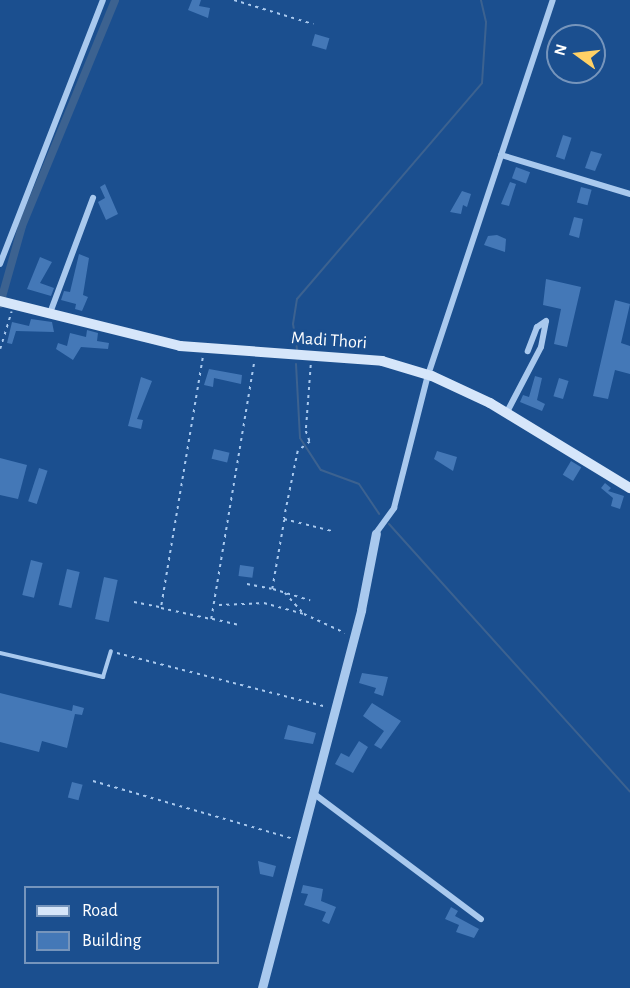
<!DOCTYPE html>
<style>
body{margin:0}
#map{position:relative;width:630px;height:988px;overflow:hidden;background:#1b4f8f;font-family:"Alegreya Sans",sans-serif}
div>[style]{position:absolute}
.stream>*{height:2px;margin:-1px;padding:0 1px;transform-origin:1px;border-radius:1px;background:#3c6290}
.canal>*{height:8px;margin:-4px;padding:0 4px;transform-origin:4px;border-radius:4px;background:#3c6290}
.building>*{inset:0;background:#4478b7;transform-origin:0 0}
.path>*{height:1.5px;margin-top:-0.75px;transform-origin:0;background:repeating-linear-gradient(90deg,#a9c9ee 0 3px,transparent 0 7.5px)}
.service>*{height:4px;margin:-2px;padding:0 2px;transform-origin:2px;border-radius:2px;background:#a9c9ee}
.minor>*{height:6px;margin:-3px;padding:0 3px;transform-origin:3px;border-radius:3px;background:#a9c9ee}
.tertiary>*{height:9px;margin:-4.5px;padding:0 4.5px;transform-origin:4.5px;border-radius:4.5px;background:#a9c9ee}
.secondary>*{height:10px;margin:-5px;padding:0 5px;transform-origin:5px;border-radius:5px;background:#d6e6fa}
span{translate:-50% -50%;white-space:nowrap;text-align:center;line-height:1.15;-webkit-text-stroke:6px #1b4f8f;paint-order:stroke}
.street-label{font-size:18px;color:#fff}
.legend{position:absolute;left:24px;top:886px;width:195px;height:78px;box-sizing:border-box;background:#1b4f8f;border:2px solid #7695bc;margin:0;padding:8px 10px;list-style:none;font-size:18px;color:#fff}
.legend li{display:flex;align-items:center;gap:12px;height:30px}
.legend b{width:30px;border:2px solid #7695bc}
.north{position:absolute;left:546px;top:24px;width:60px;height:60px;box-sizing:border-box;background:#1b4f8f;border:2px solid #7695bc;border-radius:50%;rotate:285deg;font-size:16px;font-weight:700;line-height:24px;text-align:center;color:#fff}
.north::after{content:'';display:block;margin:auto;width:21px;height:27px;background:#ffd166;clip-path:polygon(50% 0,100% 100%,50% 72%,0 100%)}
</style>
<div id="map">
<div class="stream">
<i style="left:297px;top:349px;width:25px;rotate:-99deg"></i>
<i style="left:293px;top:324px;width:25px;rotate:-81deg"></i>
<i style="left:297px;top:299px;width:284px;rotate:-49.4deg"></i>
<i style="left:482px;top:83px;width:61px;rotate:-86.2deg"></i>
<i style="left:486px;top:22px;width:23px;rotate:-103deg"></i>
<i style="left:296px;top:364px;width:74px;rotate:86.9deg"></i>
<i style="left:300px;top:438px;width:38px;rotate:57deg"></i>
<i style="left:321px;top:470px;width:40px;rotate:20.2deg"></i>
<i style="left:359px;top:484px;width:36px;rotate:56deg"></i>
<i style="left:389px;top:524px;width:360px;rotate:48deg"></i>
</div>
<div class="canal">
<i style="left:0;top:304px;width:81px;rotate:-74.2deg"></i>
<i style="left:22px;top:226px;width:244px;rotate:-67.6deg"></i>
</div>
<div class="building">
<i style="clip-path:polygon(192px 0,201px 0,199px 6px,210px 8px,208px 18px,188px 10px)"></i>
<i style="left:315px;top:34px;width:15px;height:12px;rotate:16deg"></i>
<i style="left:563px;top:135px;width:9px;height:23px;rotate:18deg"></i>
<i style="clip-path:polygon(591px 151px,602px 154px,595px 171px,585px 168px)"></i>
<i style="left:516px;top:167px;width:15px;height:12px;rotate:20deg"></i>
<i style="clip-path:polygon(510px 182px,516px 184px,509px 206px,501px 204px)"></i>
<i style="clip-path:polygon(105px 184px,118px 214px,106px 220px,98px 202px,105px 198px,100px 187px)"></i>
<i style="left:581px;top:187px;width:11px;height:16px;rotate:15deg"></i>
<i style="clip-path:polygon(462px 191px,471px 194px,467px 207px,463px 205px,461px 214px,450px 212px)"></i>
<i style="clip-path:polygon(574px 217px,583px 219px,579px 238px,569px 235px)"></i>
<i style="clip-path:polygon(497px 235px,506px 239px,505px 252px,484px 245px,488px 236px)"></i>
<i style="clip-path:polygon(79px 254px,89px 258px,83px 295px,88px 297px,82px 311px,75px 309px,76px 304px,61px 300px,64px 291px,70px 292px)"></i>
<i style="clip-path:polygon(40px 257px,52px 262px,40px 283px,54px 288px,51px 296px,27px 289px)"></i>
<i style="clip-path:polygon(546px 279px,581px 287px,567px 347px,554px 344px,561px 309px,543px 305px)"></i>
<i style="clip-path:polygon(615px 300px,630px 304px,621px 343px,630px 346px,630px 374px,615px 370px,608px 399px,593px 396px)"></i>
<i style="clip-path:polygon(31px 319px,52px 322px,54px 332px,16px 331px,12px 344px,7px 343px,12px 322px,29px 326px)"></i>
<i style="clip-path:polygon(87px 330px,98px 333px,97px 341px,109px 343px,108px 349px,81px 347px,73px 360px,56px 349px,58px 343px,67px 346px,70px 333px,86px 337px)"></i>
<i style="clip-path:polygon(209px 369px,242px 375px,241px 384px,214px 378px,213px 387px,204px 385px)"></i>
<i style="clip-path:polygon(535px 376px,542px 378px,537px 400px,545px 404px,542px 411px,520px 402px,523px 395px,529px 397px)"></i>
<i style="clip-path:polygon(141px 377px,152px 381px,137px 419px,143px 420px,141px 429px,128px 426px)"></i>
<i style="left:559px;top:378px;width:10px;height:19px;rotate:17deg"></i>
<i style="left:214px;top:449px;width:16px;height:10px;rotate:14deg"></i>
<i style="clip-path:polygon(437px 451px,457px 457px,453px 471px,434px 459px)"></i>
<i style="clip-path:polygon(0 458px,27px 465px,18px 499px,0 495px)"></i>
<i style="left:571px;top:461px;width:12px;height:16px;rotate:31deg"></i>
<i style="left:39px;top:468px;width:9px;height:35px;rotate:18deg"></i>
<i style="clip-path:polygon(605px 483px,611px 488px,608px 491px,624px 496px,620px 509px,611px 506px,613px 498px,601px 488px)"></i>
<i style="left:31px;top:560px;width:12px;height:36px;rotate:14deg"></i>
<i style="left:240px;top:565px;width:14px;height:11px;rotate:8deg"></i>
<i style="left:67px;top:569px;width:13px;height:37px;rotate:13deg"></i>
<i style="left:104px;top:577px;width:14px;height:43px;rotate:12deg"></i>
<i style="clip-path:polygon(362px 673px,388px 677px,383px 696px,374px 693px,376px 688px,359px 683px)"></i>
<i style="clip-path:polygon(0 693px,72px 711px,73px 705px,84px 708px,82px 715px,75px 714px,67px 748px,42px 741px,39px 752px,0 742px)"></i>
<i style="clip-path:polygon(372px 703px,401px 721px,381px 749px,374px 745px,384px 731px,363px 716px)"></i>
<i style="clip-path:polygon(288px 725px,316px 733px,313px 744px,284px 739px)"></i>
<i style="clip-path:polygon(359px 741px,368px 747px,353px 773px,335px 764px,341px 753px,349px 757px)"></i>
<i style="left:72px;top:782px;width:11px;height:16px;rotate:15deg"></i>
<i style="clip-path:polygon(258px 861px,276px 866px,273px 877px,260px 874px)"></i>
<i style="clip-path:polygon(303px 885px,323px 889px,321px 901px,336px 907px,329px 924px,322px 921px,326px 912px,304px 905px,308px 894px,301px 893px)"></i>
<i style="clip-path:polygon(451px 907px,458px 911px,455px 916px,479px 929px,474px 938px,456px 932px,459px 925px,445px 919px)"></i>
</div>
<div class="path">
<i style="left:234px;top:0;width:83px;rotate:16.9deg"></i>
<i style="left:0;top:349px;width:39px;rotate:-73deg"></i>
<i style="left:203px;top:358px;width:254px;rotate:99.5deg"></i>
<i style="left:161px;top:608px;width:51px;rotate:12.4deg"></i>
<i style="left:311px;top:365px;width:66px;rotate:94.3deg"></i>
<i style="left:306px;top:431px;width:12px;rotate:70deg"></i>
<i style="left:310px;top:442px;width:15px;rotate:143deg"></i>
<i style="left:298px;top:451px;width:69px;rotate:101.6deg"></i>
<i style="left:284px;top:519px;width:49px;rotate:14deg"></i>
<i style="left:247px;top:584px;width:25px;rotate:11deg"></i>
<i style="left:272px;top:589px;width:70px;rotate:-80.1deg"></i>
<i style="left:273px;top:589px;width:39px;rotate:17deg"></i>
<i style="left:285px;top:593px;width:28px;rotate:48deg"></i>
<i style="left:304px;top:614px;width:45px;rotate:24.9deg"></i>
<i style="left:134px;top:602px;width:26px;rotate:11deg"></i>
<i style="left:219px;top:605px;width:45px;rotate:-2.5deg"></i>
<i style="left:264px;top:603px;width:41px;rotate:15.4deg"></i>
<i style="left:237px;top:625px;width:27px;rotate:-167deg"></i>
<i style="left:211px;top:619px;width:262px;rotate:-80.5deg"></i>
<i style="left:117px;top:653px;width:217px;rotate:14.4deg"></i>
<i style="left:93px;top:781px;width:206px;rotate:16.1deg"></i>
</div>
<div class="service">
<i style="left:0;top:653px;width:106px;rotate:13.1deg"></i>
<i style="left:103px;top:677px;width:27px;rotate:-73deg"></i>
</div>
<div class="minor">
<i style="left:501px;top:155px;width:135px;rotate:16.8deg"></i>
<i style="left:0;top:264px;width:283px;rotate:-68.7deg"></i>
<i style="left:50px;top:313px;width:123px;rotate:-69.5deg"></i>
<i style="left:507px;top:412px;width:73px;rotate:-62.4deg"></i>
<i style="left:541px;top:347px;width:26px;rotate:-79deg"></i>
<i style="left:546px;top:321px;width:11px;rotate:146deg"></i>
<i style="left:537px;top:327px;width:26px;rotate:111deg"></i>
<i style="left:376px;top:533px;width:31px;rotate:-54deg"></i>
<i style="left:394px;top:508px;width:137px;rotate:-75.7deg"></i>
<i style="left:428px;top:375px;width:395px;rotate:-71.6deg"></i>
<i style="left:313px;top:793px;width:210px;rotate:36.9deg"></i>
</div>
<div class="tertiary">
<i style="left:262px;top:988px;width:391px;rotate:-75.3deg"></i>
<i style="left:361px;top:610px;width:78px;rotate:-79deg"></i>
</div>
<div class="secondary">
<i style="left:0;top:301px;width:186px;rotate:14deg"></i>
<i style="left:180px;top:346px;width:203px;rotate:4.2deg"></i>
<i style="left:382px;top:361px;width:52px;rotate:16.7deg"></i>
<i style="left:432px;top:376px;width:64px;rotate:25deg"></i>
<i style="left:490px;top:403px;width:164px;rotate:31.3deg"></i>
</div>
<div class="street-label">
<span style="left:329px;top:341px;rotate:4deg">Madi Thori</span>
</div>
<ul class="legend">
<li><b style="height:8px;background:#d6e6fa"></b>Road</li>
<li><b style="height:16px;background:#4478b7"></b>Building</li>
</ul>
<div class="north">N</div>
</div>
